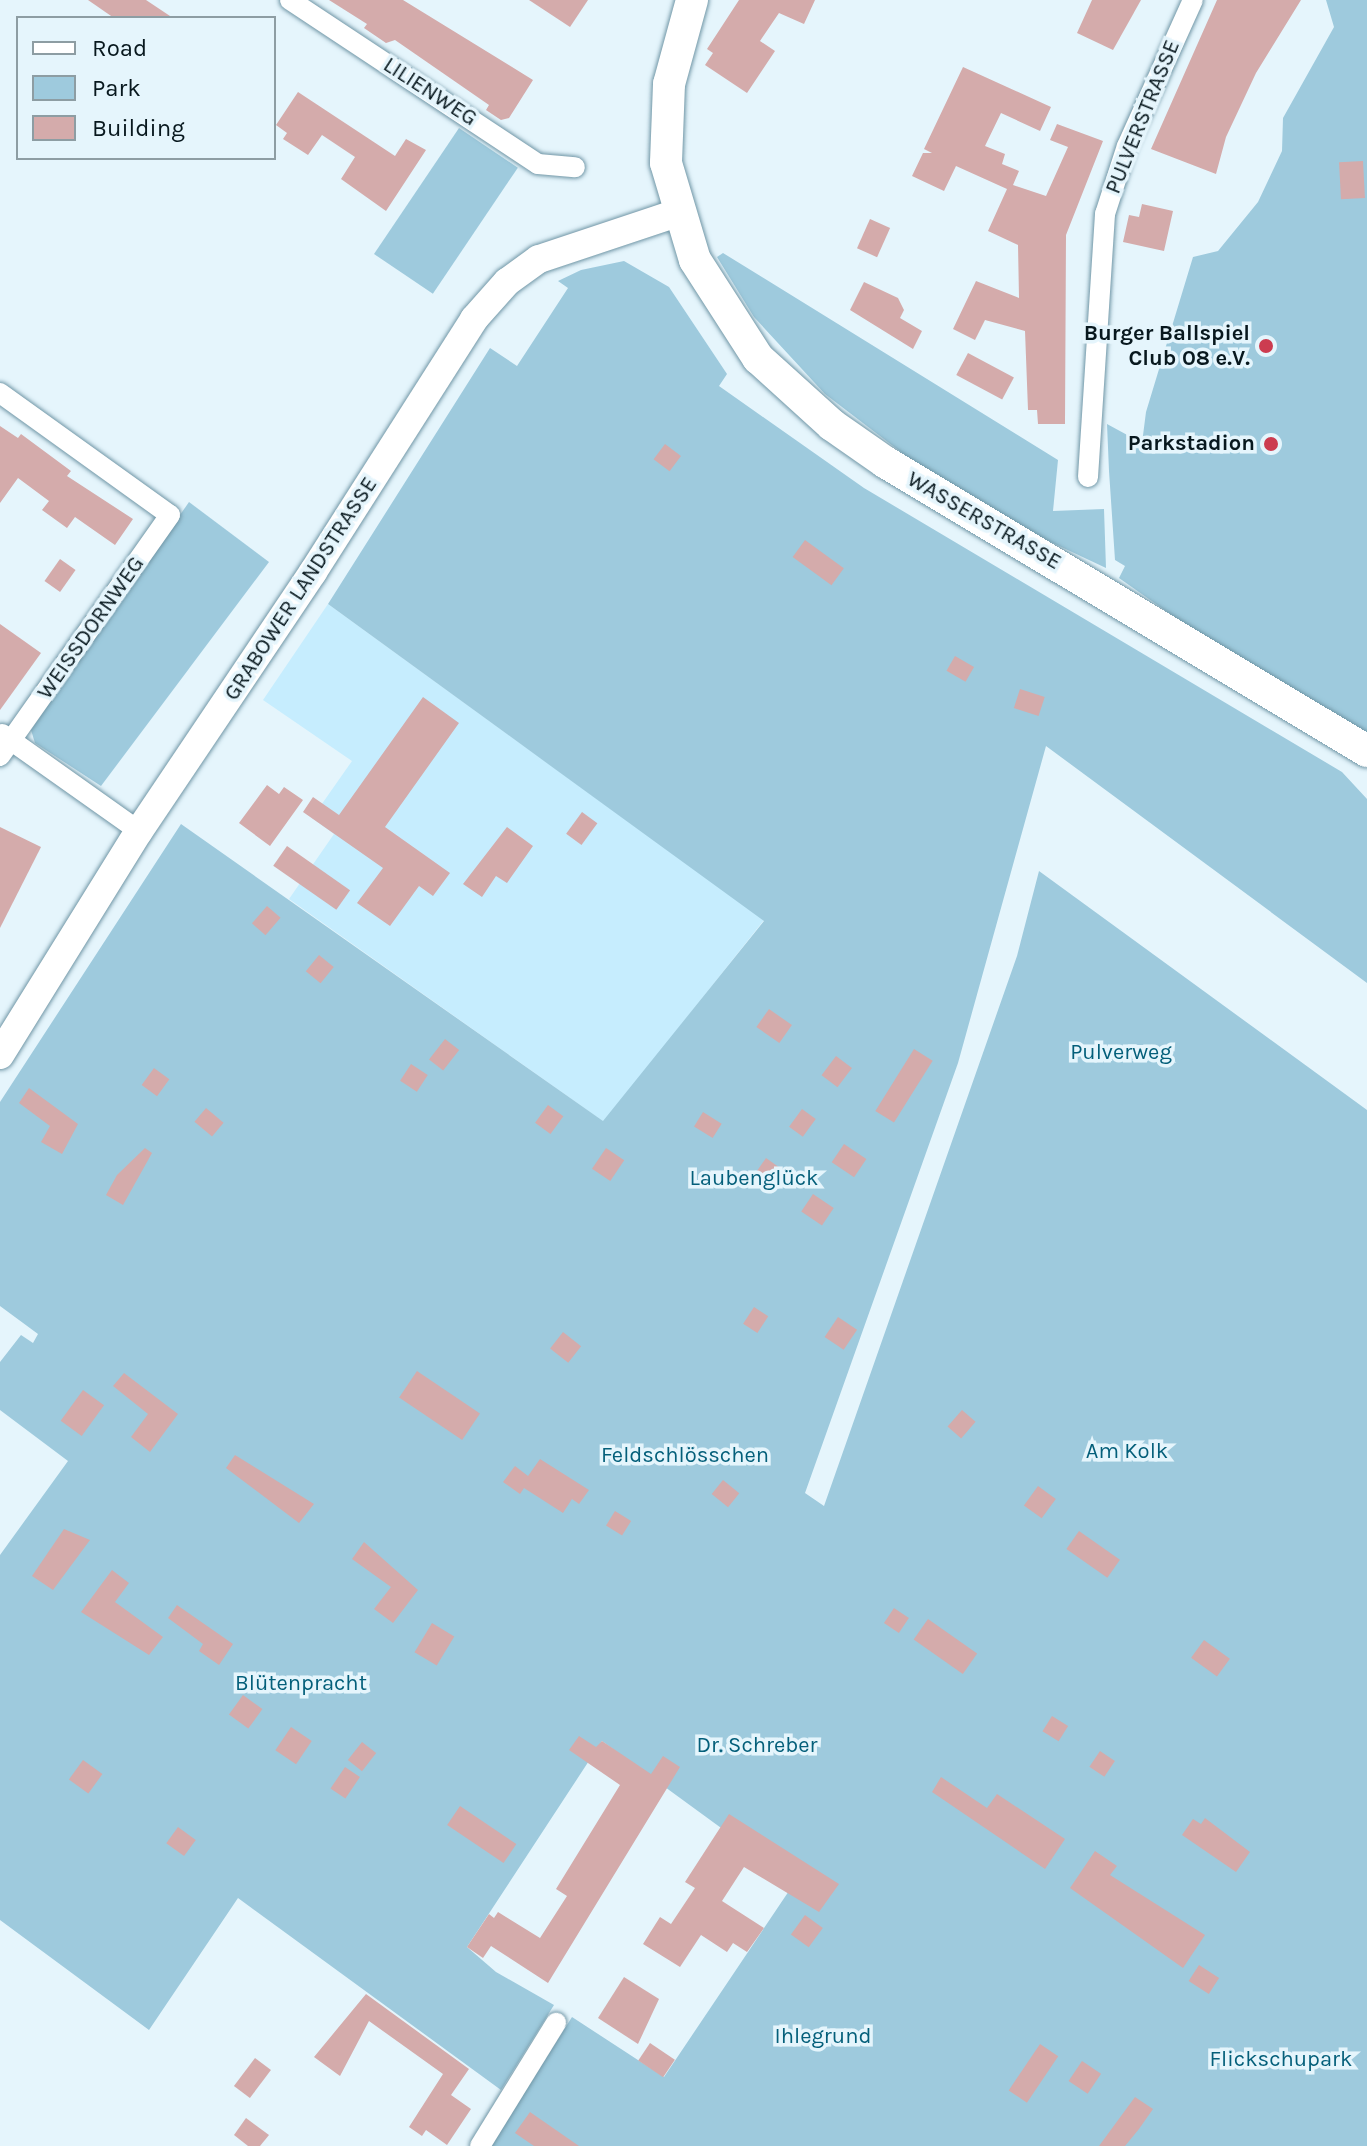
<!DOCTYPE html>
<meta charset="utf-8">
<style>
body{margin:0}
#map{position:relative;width:1367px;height:2146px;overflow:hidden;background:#e5f5fc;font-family:Karla,sans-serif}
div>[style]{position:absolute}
.built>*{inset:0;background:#c6edfe}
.green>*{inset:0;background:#9ecadd;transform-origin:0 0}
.building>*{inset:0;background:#d4abab;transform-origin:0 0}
.roads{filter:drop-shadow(0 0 2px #7096a6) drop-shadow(0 0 2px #7096a6)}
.minor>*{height:20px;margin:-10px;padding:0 10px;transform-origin:10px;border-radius:10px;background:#fff}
.secondary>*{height:28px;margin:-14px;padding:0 14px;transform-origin:14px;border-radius:14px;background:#fff}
.primary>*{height:32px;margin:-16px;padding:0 16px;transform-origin:16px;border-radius:16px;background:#fff}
.dots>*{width:22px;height:22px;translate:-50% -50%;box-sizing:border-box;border:4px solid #e5f5fc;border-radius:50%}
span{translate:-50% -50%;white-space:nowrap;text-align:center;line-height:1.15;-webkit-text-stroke:7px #e5f5fc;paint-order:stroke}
.street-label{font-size:22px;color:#08181e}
.poi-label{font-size:22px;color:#08181e;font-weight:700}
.right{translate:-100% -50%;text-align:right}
.park-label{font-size:22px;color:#045f7a}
.legend{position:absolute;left:16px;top:16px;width:260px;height:144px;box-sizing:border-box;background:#e5f5fc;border:2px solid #8d9da3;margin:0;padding:10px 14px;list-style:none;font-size:24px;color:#08181e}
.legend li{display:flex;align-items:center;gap:16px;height:40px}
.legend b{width:40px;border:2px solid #8d9da3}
</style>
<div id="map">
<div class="built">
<i style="clip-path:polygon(328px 604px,764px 920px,604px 1122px,289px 899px,334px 834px,312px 818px,352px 761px,263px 700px)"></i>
</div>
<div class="green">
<i style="clip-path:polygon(1326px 0,1367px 0,1367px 737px,1203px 637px,1119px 578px,1125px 566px,1115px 560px,1109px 471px,1107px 424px,1142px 443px,1146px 412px,1193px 257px,1218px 251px,1258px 202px,1282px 151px,1283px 118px,1334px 27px)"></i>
<i style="left:459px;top:128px;width:71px;height:152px;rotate:34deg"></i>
<i style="clip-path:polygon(723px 253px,1058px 460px,1053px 511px,1104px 509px,1106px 568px,1021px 528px,918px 465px,825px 394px,754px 317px,717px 257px)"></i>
<i style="clip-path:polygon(624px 261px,669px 287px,727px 374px,719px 386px,864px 488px,1342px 772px,1367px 799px,1367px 983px,1046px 746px,958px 1063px,805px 1493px,824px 1506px,1017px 956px,1039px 871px,1367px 1110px,1367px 2146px,491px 2146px,572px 2017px,664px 2077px,795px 1882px,602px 1741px,467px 1947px,496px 1972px,554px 2005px,501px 2090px,238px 1898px,149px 2030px,0 1920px,0 1555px,68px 1461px,0 1410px,0 1362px,21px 1335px,33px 1343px,38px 1334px,0 1306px,0 1102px,181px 824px,603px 1121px,764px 921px,328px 604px,490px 348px,517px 366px,568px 288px,558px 281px,581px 270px)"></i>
<i style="clip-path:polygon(189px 502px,269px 562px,101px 786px,35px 743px,31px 730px)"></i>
</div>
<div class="building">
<i style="clip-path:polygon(88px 0,146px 0,173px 18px,114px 18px)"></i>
<i style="clip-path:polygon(329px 0,403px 0,533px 80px,509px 118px,501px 120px,486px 110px,489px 105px,395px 40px,386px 43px,364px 28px,367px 24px)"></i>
<i style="clip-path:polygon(529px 0,588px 0,570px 27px)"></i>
<i style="clip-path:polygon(739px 0,815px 0,804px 24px,779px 13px,760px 41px,775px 51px,747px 93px,705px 65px,713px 53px,707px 49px)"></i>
<i style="clip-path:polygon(1092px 0,1141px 0,1113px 50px,1077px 33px)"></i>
<i style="clip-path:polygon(1217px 0,1301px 0,1256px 73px,1226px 137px,1216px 174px,1151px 149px)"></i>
<i style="clip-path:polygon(963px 67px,1051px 107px,1040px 131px,1001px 113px,985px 146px,1005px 154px,1002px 164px,1019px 171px,1013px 185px,1046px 196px,1068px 147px,1050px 140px,1057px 124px,1103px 141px,1066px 235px,1065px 424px,1038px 424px,1037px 410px,1028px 410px,1025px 331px,985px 320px,975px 340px,953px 329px,976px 281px,1019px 298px,1018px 245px,988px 231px,1007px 189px,956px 166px,944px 191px,912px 176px,923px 153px,932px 153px,924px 149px)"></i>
<i style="clip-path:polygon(298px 92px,395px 156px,406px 139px,426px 150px,386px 211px,341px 179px,355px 157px,322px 135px,308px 155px,283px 139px,287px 133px,276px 125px)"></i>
<i style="left:1363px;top:161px;width:37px;height:24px;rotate:87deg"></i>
<i style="clip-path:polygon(1142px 204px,1173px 211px,1164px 251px,1123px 242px,1129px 215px,1139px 217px)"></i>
<i style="left:870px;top:219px;width:22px;height:32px;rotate:24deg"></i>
<i style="clip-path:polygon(864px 282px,898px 298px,904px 310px,900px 318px,922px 331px,913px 349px,850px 310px)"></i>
<i style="left:968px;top:353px;width:52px;height:25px;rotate:28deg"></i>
<i style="clip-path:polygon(0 426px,18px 438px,21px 434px,71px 471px,67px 476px,133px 519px,115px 545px,75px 517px,67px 528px,42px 510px,49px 501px,18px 478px,0 503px)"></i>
<i style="left:665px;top:444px;width:20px;height:19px;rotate:37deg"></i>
<i style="left:805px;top:540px;width:48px;height:21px;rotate:36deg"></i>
<i style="left:60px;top:559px;width:19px;height:27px;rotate:35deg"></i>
<i style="clip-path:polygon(0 624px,41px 653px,0 710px)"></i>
<i style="left:955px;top:656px;width:22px;height:17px;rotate:30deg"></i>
<i style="left:1020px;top:689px;width:26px;height:20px;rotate:18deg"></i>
<i style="clip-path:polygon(423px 697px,459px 723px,385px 827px,450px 873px,433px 896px,419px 886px,390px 926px,357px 903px,383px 868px,303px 812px,313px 797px,339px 815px)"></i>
<i style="clip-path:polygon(267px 785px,279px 794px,284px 787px,303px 800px,270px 846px,239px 823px)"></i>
<i style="left:582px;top:812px;width:19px;height:27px;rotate:36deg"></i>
<i style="clip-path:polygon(0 827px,41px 847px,0 928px)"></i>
<i style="clip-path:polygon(507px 827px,533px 846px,507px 883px,496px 876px,482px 897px,463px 884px)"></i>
<i style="left:287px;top:846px;width:77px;height:24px;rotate:35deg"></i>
<i style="left:267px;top:906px;width:18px;height:23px;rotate:41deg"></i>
<i style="left:319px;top:955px;width:19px;height:21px;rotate:39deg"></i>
<i style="left:769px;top:1009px;width:28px;height:22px;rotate:35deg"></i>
<i style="left:445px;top:1039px;width:18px;height:26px;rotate:38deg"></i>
<i style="left:914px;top:1049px;width:22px;height:73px;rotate:32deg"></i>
<i style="left:836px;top:1056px;width:20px;height:24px;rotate:37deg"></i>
<i style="left:411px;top:1064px;width:20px;height:20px;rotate:33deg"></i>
<i style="left:154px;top:1068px;width:19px;height:21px;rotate:36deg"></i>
<i style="clip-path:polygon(29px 1088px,78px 1124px,62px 1154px,41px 1142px,50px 1126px,19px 1103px)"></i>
<i style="left:548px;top:1105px;width:19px;height:22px;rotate:36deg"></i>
<i style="left:206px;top:1108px;width:23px;height:18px;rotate:40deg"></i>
<i style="left:802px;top:1109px;width:17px;height:22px;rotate:36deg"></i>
<i style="left:703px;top:1112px;width:22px;height:17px;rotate:32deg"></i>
<i style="left:844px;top:1144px;width:27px;height:22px;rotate:34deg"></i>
<i style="clip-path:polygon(145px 1148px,152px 1153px,123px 1205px,106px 1195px,117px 1175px)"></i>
<i style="left:606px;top:1148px;width:22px;height:25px;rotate:34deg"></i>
<i style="left:766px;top:1158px;width:19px;height:24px;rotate:35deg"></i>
<i style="left:813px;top:1194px;width:25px;height:21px;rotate:34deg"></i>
<i style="left:754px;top:1307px;width:17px;height:20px;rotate:33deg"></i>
<i style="left:838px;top:1317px;width:23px;height:24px;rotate:34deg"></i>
<i style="left:563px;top:1332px;width:23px;height:21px;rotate:38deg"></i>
<i style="left:417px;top:1371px;width:76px;height:32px;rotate:34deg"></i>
<i style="clip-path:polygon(124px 1373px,178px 1414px,150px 1452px,131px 1437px,148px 1414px,113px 1386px)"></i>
<i style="left:83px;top:1390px;width:26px;height:38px;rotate:36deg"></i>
<i style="left:962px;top:1410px;width:18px;height:22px;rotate:41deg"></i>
<i style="clip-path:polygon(235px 1455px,314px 1504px,299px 1523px,226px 1468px)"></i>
<i style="clip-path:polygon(540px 1459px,589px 1490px,579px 1504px,572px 1499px,563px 1513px,524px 1488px,520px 1494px,503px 1482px,515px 1466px,528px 1476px)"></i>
<i style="left:723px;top:1480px;width:21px;height:18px;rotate:39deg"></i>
<i style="left:1038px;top:1486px;width:22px;height:24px;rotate:36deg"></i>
<i style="left:615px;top:1511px;width:19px;height:17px;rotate:32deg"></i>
<i style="clip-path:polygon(64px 1529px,90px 1540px,53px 1590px,32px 1576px)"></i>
<i style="left:1079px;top:1531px;width:50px;height:22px;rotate:35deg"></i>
<i style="clip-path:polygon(364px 1542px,418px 1590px,393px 1623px,374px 1609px,391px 1587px,352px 1559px)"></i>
<i style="clip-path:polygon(112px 1570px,129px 1583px,115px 1602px,163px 1637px,149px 1655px,81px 1612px)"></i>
<i style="clip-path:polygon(177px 1605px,233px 1644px,219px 1665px,199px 1651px,203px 1644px,168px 1618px)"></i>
<i style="left:894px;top:1608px;width:18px;height:18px;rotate:34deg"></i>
<i style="left:928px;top:1619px;width:60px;height:25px;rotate:35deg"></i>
<i style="left:432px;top:1623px;width:26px;height:34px;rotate:31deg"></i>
<i style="left:1204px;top:1640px;width:32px;height:22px;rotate:36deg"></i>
<i style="left:243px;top:1695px;width:24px;height:24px;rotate:36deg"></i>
<i style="left:1052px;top:1716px;width:19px;height:18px;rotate:32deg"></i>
<i style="left:291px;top:1727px;width:25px;height:28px;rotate:34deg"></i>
<i style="clip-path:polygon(579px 1736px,596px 1747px,602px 1741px,651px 1774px,663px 1756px,680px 1767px,548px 1983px,491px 1946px,483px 1958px,467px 1947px,489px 1914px,494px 1918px,498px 1912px,540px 1938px,567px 1896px,556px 1889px,620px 1785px,569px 1750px)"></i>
<i style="left:362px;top:1742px;width:18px;height:23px;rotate:38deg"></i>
<i style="left:1100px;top:1751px;width:18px;height:19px;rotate:34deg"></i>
<i style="left:83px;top:1760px;width:24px;height:24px;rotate:36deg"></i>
<i style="left:345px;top:1767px;width:18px;height:26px;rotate:34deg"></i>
<i style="clip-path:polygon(941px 1777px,987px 1808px,997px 1794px,1065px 1839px,1045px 1869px,932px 1792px)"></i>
<i style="left:460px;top:1806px;width:68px;height:23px;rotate:34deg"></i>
<i style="clip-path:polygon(729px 1814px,839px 1884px,819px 1912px,744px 1867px,722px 1901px,764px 1928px,747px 1952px,733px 1943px,727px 1952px,701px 1935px,680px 1967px,643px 1944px,660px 1917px,671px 1924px,695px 1888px,685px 1882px)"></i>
<i style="clip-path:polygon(1205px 1818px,1250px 1852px,1236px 1872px,1182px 1835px,1193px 1819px,1201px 1824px)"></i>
<i style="left:178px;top:1827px;width:22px;height:20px;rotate:36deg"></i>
<i style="clip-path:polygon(1095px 1851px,1117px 1866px,1110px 1875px,1205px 1935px,1183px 1968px,1070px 1888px)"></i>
<i style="left:805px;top:1915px;width:22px;height:24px;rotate:36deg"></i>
<i style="left:1199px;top:1965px;width:24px;height:19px;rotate:33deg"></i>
<i style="clip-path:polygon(624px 1977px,659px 1999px,638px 2044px,598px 2018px)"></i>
<i style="clip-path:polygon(366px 1994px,469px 2069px,451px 2095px,471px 2109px,447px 2145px,426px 2130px,422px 2136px,409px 2127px,443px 2074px,369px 2021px,340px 2076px,314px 2057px)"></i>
<i style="left:650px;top:2043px;width:30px;height:21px;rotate:34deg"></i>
<i style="left:1040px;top:2044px;width:22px;height:56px;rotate:34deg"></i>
<i style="left:255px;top:2058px;width:20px;height:35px;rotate:37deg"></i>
<i style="left:1082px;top:2061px;width:23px;height:24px;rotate:34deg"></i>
<i style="clip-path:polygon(1135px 2097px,1153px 2109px,1139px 2129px,1125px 2146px,1099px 2146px)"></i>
<i style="clip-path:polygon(530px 2112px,579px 2146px,534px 2146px,515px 2133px)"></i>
<i style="clip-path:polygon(246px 2118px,269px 2135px,260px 2146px,248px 2146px,234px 2135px)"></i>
</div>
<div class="roads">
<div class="minor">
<i style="left:290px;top:0;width:297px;rotate:33.5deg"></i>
<i style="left:538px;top:164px;width:37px;rotate:5deg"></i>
<i style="left:0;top:393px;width:209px;rotate:35.7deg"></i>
<i style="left:170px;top:515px;width:295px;rotate:125.2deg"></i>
<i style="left:1088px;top:477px;width:264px;rotate:-86.3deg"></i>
<i style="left:1105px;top:214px;width:71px;rotate:-72.1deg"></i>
<i style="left:1127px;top:146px;width:160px;rotate:-65.7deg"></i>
<i style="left:2px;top:734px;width:168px;rotate:35.3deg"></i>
<i style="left:480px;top:2146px;width:145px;rotate:-58.3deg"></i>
</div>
<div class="secondary">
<i style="left:0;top:1055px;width:264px;rotate:-58.2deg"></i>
<i style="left:139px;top:831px;width:312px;rotate:-56.1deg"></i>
<i style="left:313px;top:572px;width:300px;rotate:-57.5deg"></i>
<i style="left:474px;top:319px;width:50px;rotate:-48.3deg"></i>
<i style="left:507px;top:282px;width:39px;rotate:-36deg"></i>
<i style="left:539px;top:259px;width:145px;rotate:-18.4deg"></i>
</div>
<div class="primary">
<i style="left:692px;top:0;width:87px;rotate:105.3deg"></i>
<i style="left:669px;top:84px;width:79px;rotate:92.2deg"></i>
<i style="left:666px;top:163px;width:101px;rotate:73.4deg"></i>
<i style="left:695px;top:260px;width:117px;rotate:57.3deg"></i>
<i style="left:758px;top:358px;width:100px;rotate:42.2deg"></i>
<i style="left:832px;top:425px;width:65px;rotate:34.9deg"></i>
<i style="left:885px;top:462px;width:562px;rotate:30.95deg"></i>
</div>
</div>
<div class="dots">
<i style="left:1266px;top:346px;background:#cc3c50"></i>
<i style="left:1271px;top:444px;background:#cc3c50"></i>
</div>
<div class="street-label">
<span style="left:430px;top:92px;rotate:33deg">LILIENWEG</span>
<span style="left:1143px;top:117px;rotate:-68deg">PULVERSTRASSE</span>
<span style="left:984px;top:521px;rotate:30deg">WASSERSTRASSE</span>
<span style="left:301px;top:589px;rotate:-57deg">GRABOWER LANDSTRASSE</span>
<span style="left:91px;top:628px;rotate:-55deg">WEISSDORNWEG</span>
</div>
<div class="poi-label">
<span class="right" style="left:1250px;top:346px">Burger Ballspiel<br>Club 08 e.V.</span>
<span class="right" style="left:1255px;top:444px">Parkstadion</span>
</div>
<div class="park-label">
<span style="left:1121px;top:1053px">Pulverweg</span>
<span style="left:754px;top:1179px">Laubenglück</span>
<span style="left:1127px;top:1452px">Am Kolk</span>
<span style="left:685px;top:1456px">Feldschlösschen</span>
<span style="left:301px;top:1684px">Blütenpracht</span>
<span style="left:757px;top:1746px">Dr. Schreber</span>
<span style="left:823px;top:2037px">Ihlegrund</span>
<span style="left:1281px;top:2060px">Flickschupark</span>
</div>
<ul class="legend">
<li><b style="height:10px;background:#fff"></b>Road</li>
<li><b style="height:22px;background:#9ecadd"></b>Park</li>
<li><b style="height:22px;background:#d4abab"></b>Building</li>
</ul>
</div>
